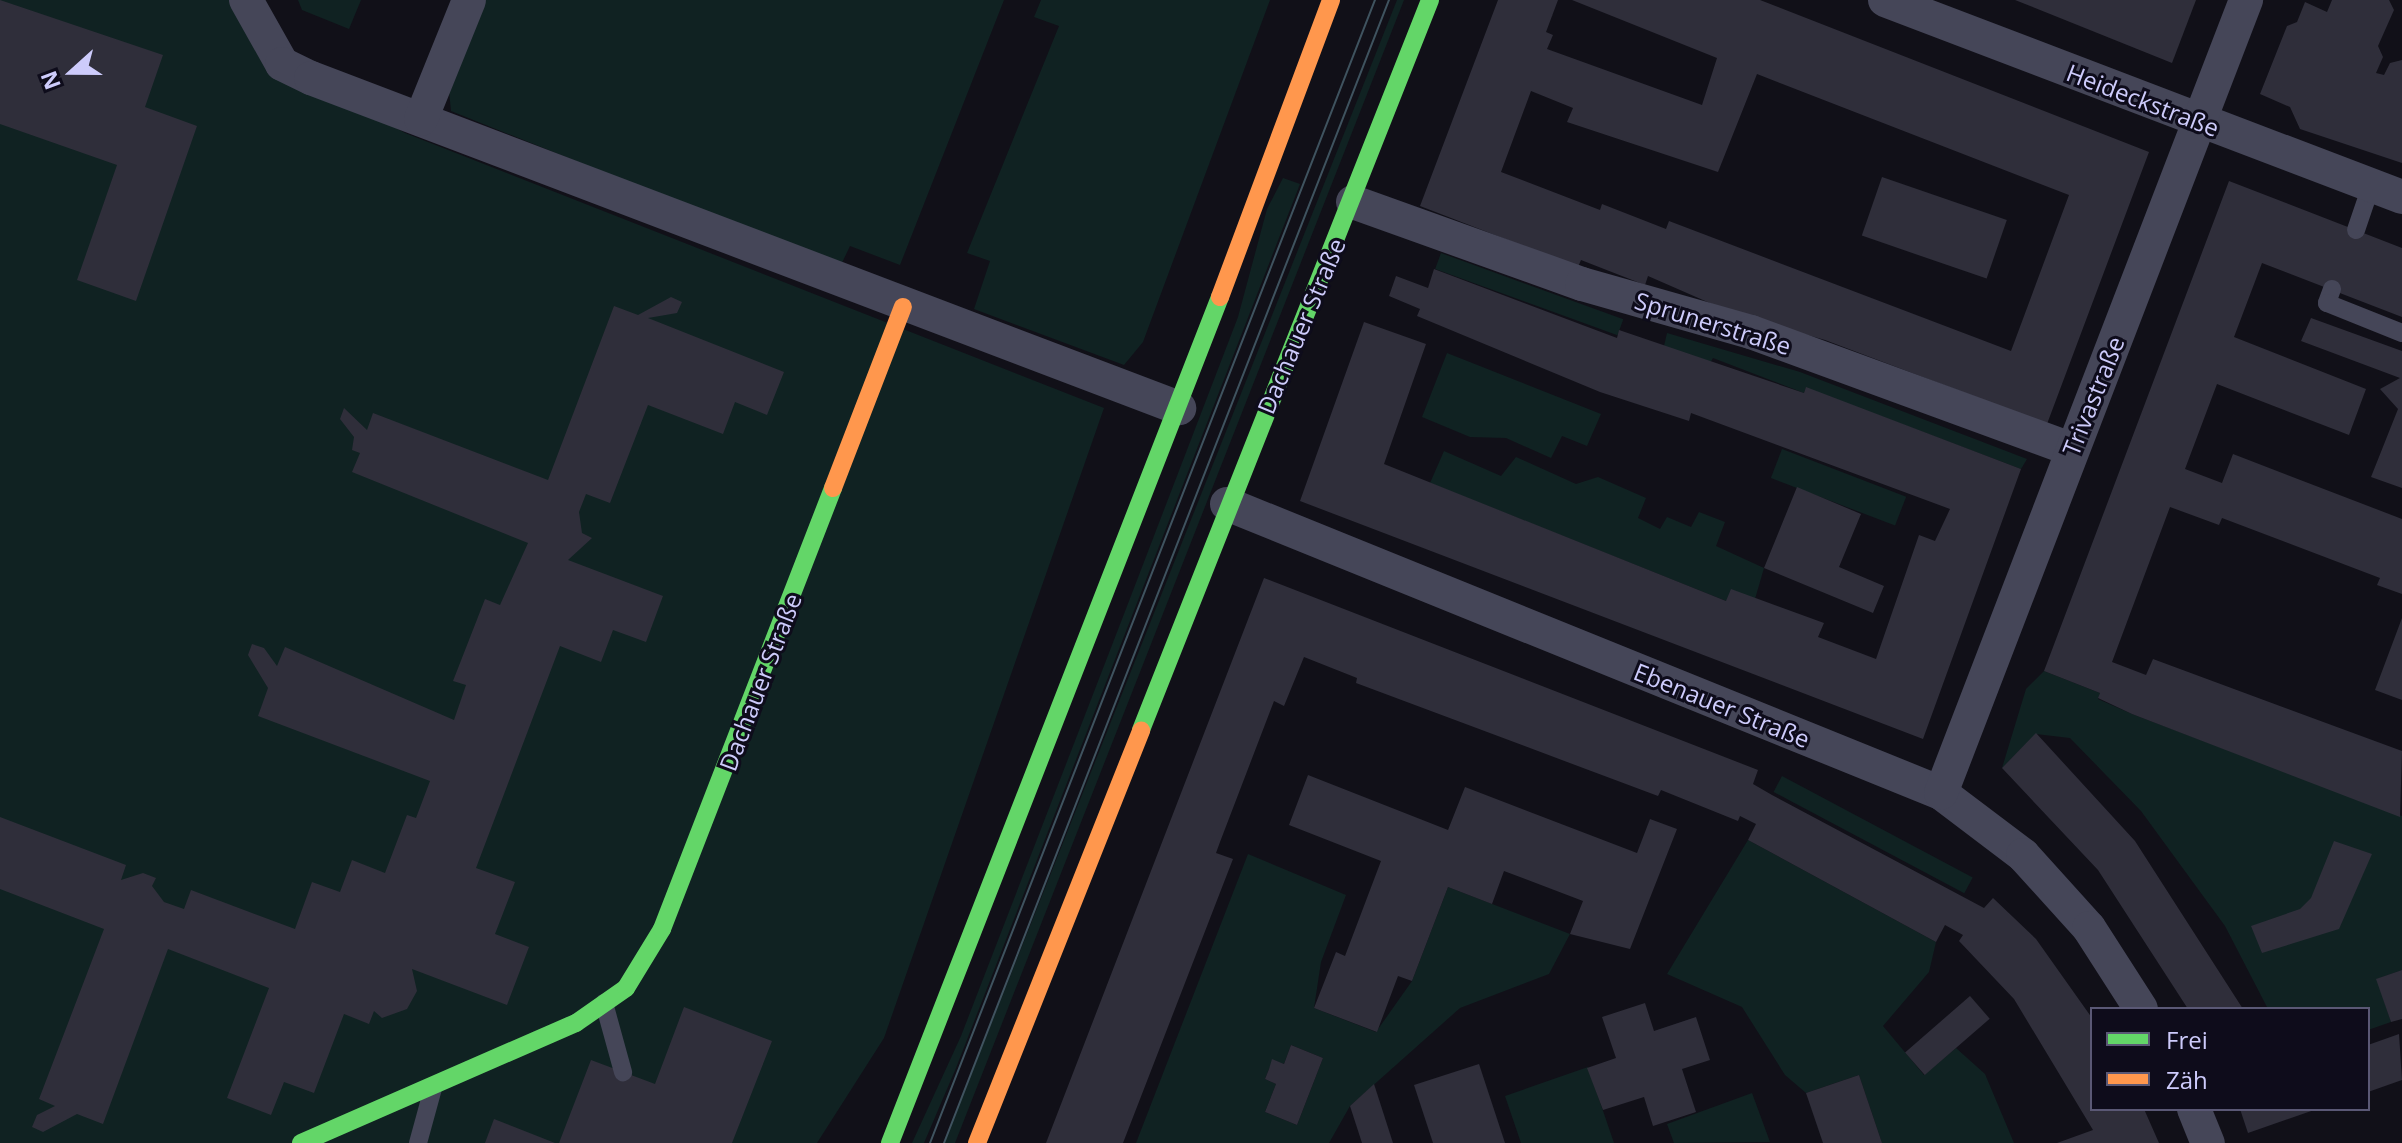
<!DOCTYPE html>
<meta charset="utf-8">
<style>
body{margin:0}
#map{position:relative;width:2402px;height:1143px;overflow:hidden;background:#111018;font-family:"Open Sans",sans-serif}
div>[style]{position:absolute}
.green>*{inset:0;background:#102222;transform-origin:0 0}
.building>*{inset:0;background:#2f2e3a;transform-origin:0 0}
.lane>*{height:18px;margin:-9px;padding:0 9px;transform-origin:9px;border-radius:9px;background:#454658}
.street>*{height:34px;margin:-17px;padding:0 17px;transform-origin:17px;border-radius:17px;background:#454658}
.fast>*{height:18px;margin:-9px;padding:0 9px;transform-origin:9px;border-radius:9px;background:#63d668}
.slow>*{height:18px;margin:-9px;padding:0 9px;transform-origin:9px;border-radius:9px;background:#ff974d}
.tram>*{height:2px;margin:-1px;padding:0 1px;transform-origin:1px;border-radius:1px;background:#3f535f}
span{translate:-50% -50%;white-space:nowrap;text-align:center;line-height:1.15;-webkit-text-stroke:6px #0e0c1b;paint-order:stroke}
.street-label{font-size:24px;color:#cdcbfb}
.legend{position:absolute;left:2090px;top:1007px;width:280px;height:104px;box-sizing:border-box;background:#0e0c1b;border:2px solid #5a5875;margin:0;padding:10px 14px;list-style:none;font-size:24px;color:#cdcbfb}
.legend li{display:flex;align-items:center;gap:16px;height:40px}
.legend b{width:40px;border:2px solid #5a5875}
.north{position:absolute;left:32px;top:32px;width:80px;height:80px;-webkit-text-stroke:6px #0e0c1b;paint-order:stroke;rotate:249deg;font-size:22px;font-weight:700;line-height:32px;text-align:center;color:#cdcbfb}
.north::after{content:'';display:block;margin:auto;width:28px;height:36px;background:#cdcbfb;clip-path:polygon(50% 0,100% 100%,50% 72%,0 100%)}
</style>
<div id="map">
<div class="green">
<i style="clip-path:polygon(0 0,251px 0,282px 64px,405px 133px,1104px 408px,884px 1038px,817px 1143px,0 1143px)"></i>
<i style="clip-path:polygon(298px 0,361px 0,349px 29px,302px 10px)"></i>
<i style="clip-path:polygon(485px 0,1004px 0,900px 265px,850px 246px,840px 267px,451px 111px,449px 91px)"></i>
<i style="clip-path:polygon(1041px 0,1270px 0,1143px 342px,1124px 365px,974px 309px,990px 261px,967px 253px,1059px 26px,1034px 17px)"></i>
<i style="clip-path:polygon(1397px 0,1404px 0,955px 1143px,944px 1143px)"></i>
<i style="clip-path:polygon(1283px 178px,1300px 184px,956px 1068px,924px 1143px,912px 1143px,961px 1036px,1124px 614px,1238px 317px,1267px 209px)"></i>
<i style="left:1441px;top:253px;width:194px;height:17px;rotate:20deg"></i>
<i style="clip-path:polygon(1667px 333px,1800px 372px,2027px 459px,2021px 469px,1806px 388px,1804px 393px,1713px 358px,1710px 363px,1664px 346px)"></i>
<i style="clip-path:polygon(1447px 353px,1601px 414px,1587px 446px,1562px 436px,1551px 458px,1506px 438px,1470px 437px,1422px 417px)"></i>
<i style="left:1782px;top:449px;width:133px;height:31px;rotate:21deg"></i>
<i style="clip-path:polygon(1444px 451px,1501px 476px,1516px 457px,1576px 484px,1598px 477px,1646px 498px,1638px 518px,1660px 529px,1667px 517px,1691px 527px,1699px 512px,1725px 522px,1716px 546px,1764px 568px,1755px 599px,1726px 601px,1430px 483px)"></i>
<i style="clip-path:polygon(2044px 671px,2100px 693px,2098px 699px,2132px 714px,2402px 816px,2402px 970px,2377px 979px,2391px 1022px,2368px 1030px,2368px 1009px,2268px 1009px,2225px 926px,2141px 811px,2070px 738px,2036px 734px,2002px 768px,2026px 689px)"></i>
<i style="left:1782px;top:776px;width:216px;height:18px;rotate:28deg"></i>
<i style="clip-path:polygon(1748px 840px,1936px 942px,1929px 972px,1883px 1026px,1924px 1075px,1956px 1048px,1985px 1074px,2014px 1143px,1882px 1143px,1859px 1075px,1806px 1093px,1785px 1075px,1742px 1007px,1667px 974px)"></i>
<i style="clip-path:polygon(evenodd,1248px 854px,1346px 895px,1321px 962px,1314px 1008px,1376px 1032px,1412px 981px,1448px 887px,1570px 934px,1549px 974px,1460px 1008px,1350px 1106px,1329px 1143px,1136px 1143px,1248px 854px,1291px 1045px,1323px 1058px,1297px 1125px,1265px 1112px,1276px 1084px,1265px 1079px,1269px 1069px,1273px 1060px,1284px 1064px,1291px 1045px)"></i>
<i style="clip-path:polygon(1588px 1067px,1614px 1143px,1521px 1143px,1505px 1096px)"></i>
<i style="clip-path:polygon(1752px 1093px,1770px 1142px,1674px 1143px,1667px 1124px)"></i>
</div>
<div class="building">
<i style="clip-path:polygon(0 0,163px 55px,145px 107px,197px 126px,136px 301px,77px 280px,117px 165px,0 124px)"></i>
<i style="clip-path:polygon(evenodd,1498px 0,1558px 0,1546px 32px,1553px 35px,1547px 49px,1702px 105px,1717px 58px,1572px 0,1760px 0,2149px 152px,2047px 424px,1825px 340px,1735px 314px,1648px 276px,1645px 285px,1581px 260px,1578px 267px,1420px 206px,1498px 0,1757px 74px,2069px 195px,2011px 351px,1669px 221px,1666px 229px,1602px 204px,1600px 210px,1501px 172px,1531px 91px,1573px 108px,1567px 122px,1718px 172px,1757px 74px)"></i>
<i style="clip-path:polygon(2015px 0,2196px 0,2172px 63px)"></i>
<i style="clip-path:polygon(2332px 0,2389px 0,2394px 10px,2378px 46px,2383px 57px,2376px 73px,2384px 75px,2390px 63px,2402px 60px,2402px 163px,2300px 129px,2290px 107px,2260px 94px,2287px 26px,2297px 22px,2305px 2px,2327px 12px)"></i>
<i style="left:1882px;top:177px;width:132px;height:62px;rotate:19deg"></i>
<i style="clip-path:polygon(2229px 181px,2402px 248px,2402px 317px,2262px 263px,2234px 337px,2366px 389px,2349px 435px,2217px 384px,2185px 469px,2222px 483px,2233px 454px,2402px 519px,2402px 594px,2377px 585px,2380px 578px,2222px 518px,2219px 525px,2170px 507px,2112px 662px,2146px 675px,2153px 659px,2402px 751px,2400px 817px,2132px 714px,2098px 698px,2100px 693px,2044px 671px)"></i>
<i style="clip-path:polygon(1434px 269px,1617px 338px,1619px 330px,1804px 393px,1806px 387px,2021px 469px,1923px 739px,1300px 501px,1364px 322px,1426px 344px,1384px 464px,1726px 601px,1731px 589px,1824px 623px,1818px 637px,1876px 659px,1919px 535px,1935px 541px,1950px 509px,1691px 413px,1689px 421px,1600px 392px,1417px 316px,1420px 309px,1389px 296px,1396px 276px,1428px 288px)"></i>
<i style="clip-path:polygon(671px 297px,682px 302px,677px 313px,648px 318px,784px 372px,767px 415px,735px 402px,723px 434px,648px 405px,610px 503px,586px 494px,579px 512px,582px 533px,592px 538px,568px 560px,663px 596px,646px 642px,613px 630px,601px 662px,560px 646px,476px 868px,515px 882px,495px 934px,529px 947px,507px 1005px,412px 969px,417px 991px,407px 1009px,382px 1018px,374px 1011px,369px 1024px,344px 1014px,314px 1093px,284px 1082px,271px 1115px,227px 1098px,269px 988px,168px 949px,103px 1124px,77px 1114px,43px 1132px,32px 1127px,37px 1115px,55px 1106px,39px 1099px,104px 929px,0 889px,0 817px,126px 865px,121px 880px,143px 873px,156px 878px,152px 886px,164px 902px,184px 909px,191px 890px,295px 929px,312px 882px,340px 892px,352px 860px,385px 873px,407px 815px,416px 818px,430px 781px,258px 716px,268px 688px,248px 655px,252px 644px,264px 648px,277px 666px,285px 647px,454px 720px,466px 685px,453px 681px,485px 599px,500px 605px,528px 543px,352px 472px,360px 453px,352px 450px,354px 437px,340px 419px,344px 408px,367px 430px,373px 413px,548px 480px,614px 306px,638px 315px)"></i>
<i style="clip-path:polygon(2311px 318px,2402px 351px,2402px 488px,2371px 477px,2398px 409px,2380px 389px,2400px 378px,2301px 341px)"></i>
<i style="clip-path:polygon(1797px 487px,1861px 514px,1839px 567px,1884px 586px,1873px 613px,1764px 568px)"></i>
<i style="clip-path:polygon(1264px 578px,1758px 770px,1753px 784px,1772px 795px,1984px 908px,1993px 898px,2036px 939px,2092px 1018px,2092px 1109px,2144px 1109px,2159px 1143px,2057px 1143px,2093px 1130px,2014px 999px,1959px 941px,1963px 935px,1945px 925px,1936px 942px,1748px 840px,1756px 824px,1740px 816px,1738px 821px,1661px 790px,1658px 796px,1356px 683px,1357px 678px,1304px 657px,1284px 706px,1274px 701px,1220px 842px,1216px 853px,1233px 859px,1123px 1143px,1046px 1143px)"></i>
<i style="clip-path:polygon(2402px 618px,2402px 700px,2375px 690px)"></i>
<i style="clip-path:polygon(2036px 733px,2135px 841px,2243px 1009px,2188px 1009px,2098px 870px,2002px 768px)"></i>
<i style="clip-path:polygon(1308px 775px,1448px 830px,1465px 787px,1637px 853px,1650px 819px,1677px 829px,1630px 949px,1570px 934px,1583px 901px,1504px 871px,1492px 904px,1448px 887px,1412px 981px,1398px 976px,1377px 1032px,1314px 1008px,1336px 952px,1345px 956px,1381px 861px,1289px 825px)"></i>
<i style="clip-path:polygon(2334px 841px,2372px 854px,2339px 929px,2262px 953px,2251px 926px,2300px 909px,2311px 898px)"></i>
<i style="clip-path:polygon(2402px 970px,2402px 1019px,2391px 1022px,2376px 979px)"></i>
<i style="left:1970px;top:996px;width:30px;height:86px;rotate:49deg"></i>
<i style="clip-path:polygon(1645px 1003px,1654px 1031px,1696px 1017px,1710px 1060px,1682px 1069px,1696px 1112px,1653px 1126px,1644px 1097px,1603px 1110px,1587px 1068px,1616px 1058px,1602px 1017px)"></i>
<i style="clip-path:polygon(684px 1007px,772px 1041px,732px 1143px,559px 1143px,591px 1060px,655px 1084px)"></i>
<i style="clip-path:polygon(2399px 1034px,2402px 1080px,2368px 1092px,2368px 1045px)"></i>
<i style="clip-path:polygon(1291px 1045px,1323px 1058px,1297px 1125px,1265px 1112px,1276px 1084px,1265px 1079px,1269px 1069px,1272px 1059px,1284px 1064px)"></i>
<i style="clip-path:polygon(1479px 1064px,1505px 1143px,1433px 1143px,1414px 1085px)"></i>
<i style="clip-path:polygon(1859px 1075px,1882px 1143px,1823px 1143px,1806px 1093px)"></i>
<i style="clip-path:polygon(1374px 1084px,1393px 1143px,1362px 1143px,1350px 1106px)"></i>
<i style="clip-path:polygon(2240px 1109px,2317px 1109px,2248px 1133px)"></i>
<i style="clip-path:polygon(494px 1119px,555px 1143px,485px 1143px)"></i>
</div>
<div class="lane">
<i style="left:2356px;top:230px;width:46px;rotate:-71.2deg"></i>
<i style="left:2332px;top:289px;width:15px;rotate:110deg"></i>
<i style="left:2327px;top:303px;width:81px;rotate:21.8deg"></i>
<i style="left:604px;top:1003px;width:72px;rotate:74.6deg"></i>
<i style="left:418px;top:1143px;width:57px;rotate:-74.7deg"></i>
</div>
<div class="street">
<i style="left:246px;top:0;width:73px;rotate:60.6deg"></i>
<i style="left:282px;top:64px;width:32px;rotate:26deg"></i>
<i style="left:311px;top:78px;width:929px;rotate:20.82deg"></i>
<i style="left:1885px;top:0;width:553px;rotate:20.86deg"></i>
<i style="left:421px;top:119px;width:128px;rotate:-68deg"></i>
<i style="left:1353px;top:202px;width:243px;rotate:19.7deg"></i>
<i style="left:1582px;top:284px;width:176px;rotate:15.9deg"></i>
<i style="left:1751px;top:332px;width:341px;rotate:20.1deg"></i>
<i style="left:1227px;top:504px;width:770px;rotate:22.04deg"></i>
<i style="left:1941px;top:793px;width:103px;rotate:37.1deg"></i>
<i style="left:2023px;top:855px;width:98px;rotate:47.9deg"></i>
<i style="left:2089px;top:928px;width:96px;rotate:57.3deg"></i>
<i style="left:1941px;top:793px;width:850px;rotate:-68.96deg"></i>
<i style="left:2194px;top:1109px;width:37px;rotate:68deg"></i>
</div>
<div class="fast">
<i style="left:1141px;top:730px;width:785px;rotate:-68.4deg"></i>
<i style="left:301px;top:1143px;width:300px;rotate:-23.6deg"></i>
<i style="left:576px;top:1023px;width:61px;rotate:-35deg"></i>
<i style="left:626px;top:988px;width:69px;rotate:-58.6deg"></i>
<i style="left:662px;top:929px;width:473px;rotate:-68.8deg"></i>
<i style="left:890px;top:1143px;width:908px;rotate:-68.69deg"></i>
</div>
<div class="slow">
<i style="left:1220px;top:297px;width:317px;rotate:-69.5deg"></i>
<i style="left:833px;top:488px;width:194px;rotate:-68.9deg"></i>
<i style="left:977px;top:1143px;width:444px;rotate:-68.3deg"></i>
</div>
<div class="tram">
<i style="left:930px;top:1143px;width:1227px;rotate:-68.73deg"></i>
<i style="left:944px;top:1143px;width:1227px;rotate:-68.73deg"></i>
</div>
<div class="street-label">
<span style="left:2143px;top:100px;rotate:21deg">Heideckstraße</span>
<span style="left:1713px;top:323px;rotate:17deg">Sprunerstraße</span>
<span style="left:1301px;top:326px;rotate:-67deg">Dachauer Straße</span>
<span style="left:2093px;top:396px;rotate:-68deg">Trivastraße</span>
<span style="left:760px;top:682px;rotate:-69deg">Dachauer Straße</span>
<span style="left:1722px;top:705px;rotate:22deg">Ebenauer Straße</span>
</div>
<ul class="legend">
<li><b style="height:10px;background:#63d668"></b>Frei</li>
<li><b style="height:10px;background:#ff974d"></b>Zäh</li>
</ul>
<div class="north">N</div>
</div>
